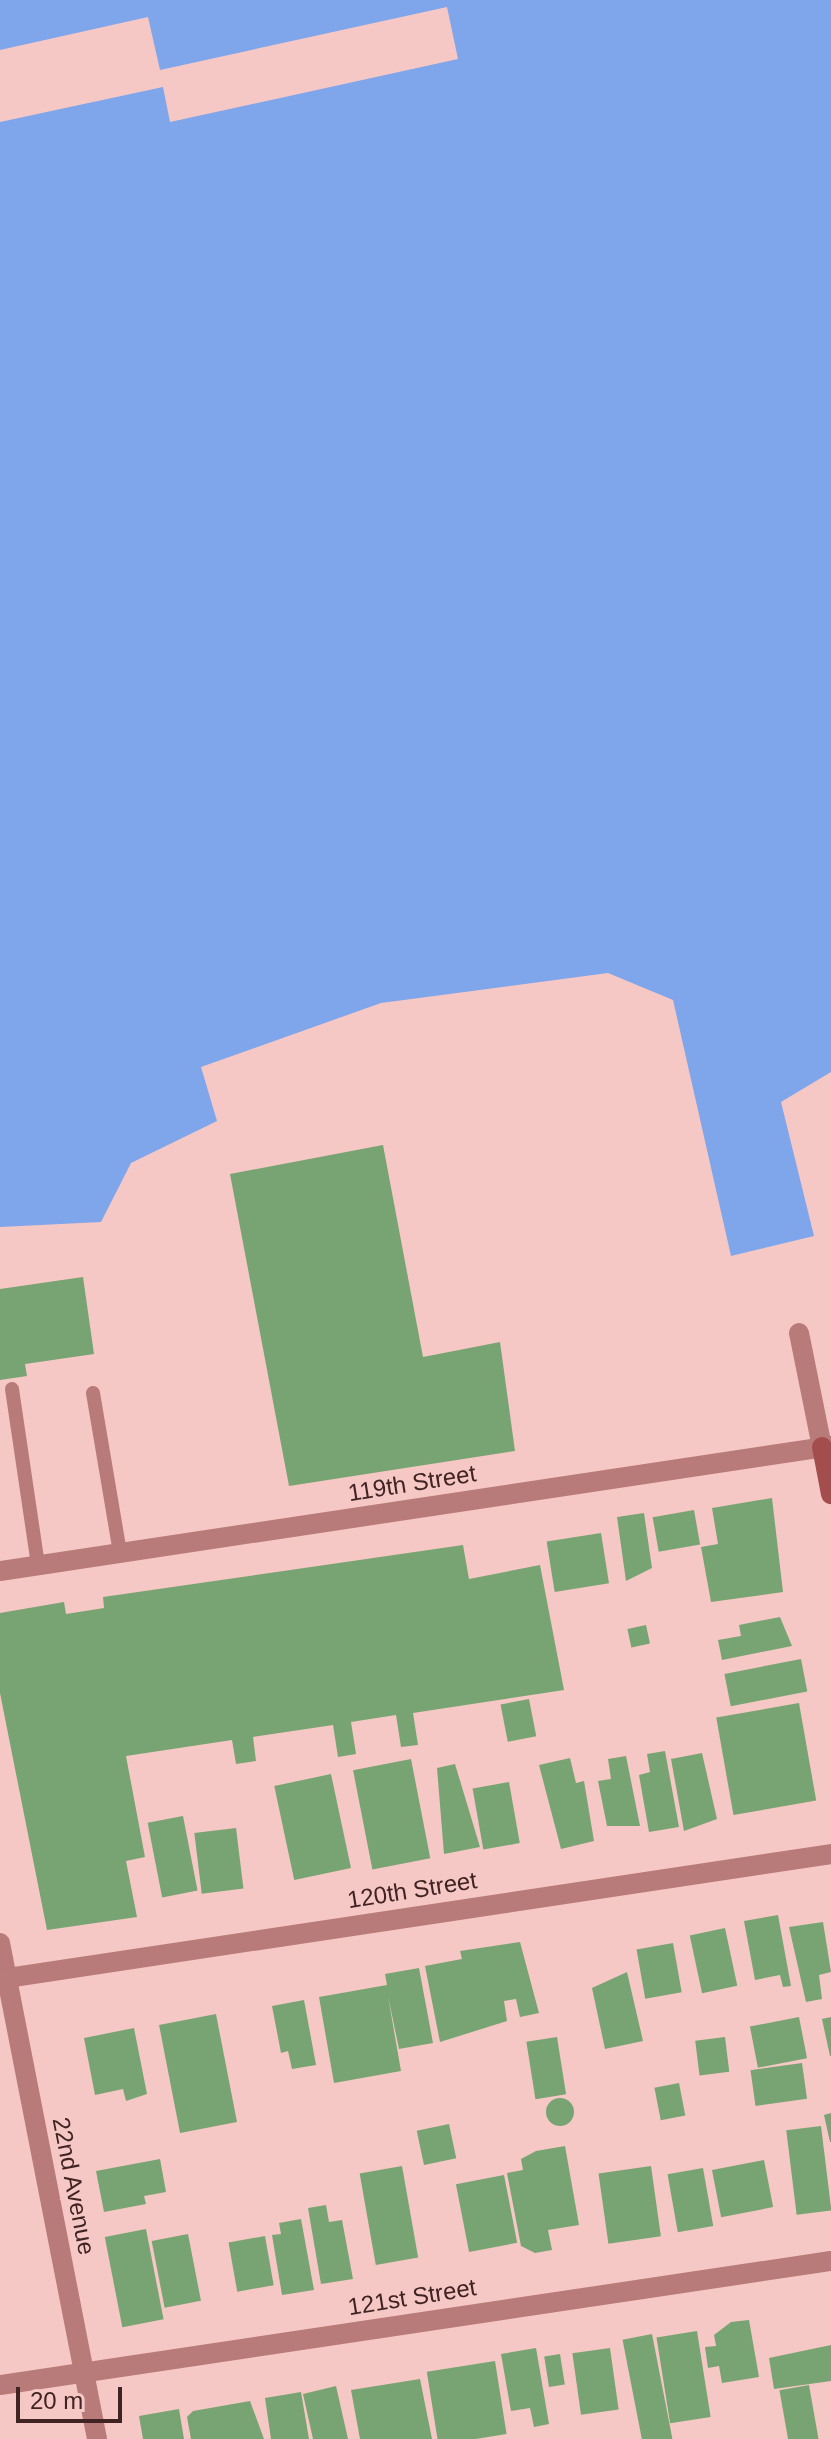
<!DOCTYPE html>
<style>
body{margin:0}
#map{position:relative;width:831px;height:2439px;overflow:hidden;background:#f6c8c5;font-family:Helvetica,sans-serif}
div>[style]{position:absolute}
.water>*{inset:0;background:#7fa5eb}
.pier>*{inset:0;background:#f6c8c5}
.building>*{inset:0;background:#77a472;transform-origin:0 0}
.round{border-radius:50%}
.lane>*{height:14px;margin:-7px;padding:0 7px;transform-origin:7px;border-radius:7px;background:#b87b79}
.street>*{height:20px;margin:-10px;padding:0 10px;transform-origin:10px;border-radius:10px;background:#b87b79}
.secondary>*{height:20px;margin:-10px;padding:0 10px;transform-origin:10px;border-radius:10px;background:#a44d4d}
span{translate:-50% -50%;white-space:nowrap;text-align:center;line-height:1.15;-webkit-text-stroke:6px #f6c8c5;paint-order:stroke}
.street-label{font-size:24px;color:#402323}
.scale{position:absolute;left:16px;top:2387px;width:106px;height:36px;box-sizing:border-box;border:4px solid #402323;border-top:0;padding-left:10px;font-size:24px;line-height:28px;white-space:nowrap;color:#402323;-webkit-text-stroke:6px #f6c8c5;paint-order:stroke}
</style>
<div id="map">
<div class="water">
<i style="clip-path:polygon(0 0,831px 0,831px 1072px,781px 1102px,814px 1236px,731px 1256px,673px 1000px,608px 973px,381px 1003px,201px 1067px,217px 1121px,131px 1163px,101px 1222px,0 1227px)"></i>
</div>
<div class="pier">
<i style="clip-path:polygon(447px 7px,458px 59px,170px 122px,163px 87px,0 122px,0 50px,148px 17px,160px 70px)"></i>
</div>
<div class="building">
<i style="clip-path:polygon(383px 1145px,423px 1357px,500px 1342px,515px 1451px,289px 1486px,230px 1174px)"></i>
<i style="clip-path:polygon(83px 1277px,94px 1354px,25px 1364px,27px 1376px,0 1380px,0 1289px)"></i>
<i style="clip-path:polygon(772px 1498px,783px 1592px,711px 1602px,701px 1547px,718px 1544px,712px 1508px)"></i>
<i style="left:694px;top:1510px;width:35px;height:42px;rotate:80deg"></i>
<i style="clip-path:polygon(644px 1513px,652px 1568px,626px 1581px,617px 1517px)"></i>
<i style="left:601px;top:1533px;width:51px;height:55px;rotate:81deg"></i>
<i style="clip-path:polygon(463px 1545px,469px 1579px,540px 1565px,564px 1690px,413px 1713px,418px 1745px,401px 1747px,396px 1715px,351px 1722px,356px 1754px,338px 1757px,333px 1725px,253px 1737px,256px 1761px,236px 1764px,232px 1740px,126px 1756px,145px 1857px,126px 1861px,137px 1917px,47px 1930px,0 1693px,0 1613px,64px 1602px,66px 1614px,104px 1608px,103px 1597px)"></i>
<i style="clip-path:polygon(780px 1617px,792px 1646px,722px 1660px,718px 1640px,741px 1636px,739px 1625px)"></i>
<i style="left:646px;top:1625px;width:19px;height:19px;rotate:78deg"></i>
<i style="left:801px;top:1659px;width:33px;height:78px;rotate:79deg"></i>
<i style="left:529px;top:1699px;width:38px;height:29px;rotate:79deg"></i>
<i style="left:799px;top:1703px;width:99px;height:84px;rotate:80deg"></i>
<i style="clip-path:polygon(665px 1751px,679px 1827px,649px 1832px,639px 1775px,650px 1772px,647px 1754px)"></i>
<i style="clip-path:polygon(702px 1753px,717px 1819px,684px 1831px,671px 1759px)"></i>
<i style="clip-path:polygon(626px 1756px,640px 1826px,607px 1826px,598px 1781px,611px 1779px,608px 1759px)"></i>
<i style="clip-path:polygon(570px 1758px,576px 1783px,584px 1781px,594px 1841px,561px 1849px,539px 1765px)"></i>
<i style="left:411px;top:1759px;width:101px;height:59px;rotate:79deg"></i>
<i style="clip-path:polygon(455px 1764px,480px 1847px,444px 1854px,437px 1768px)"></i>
<i style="left:331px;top:1774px;width:96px;height:58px;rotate:78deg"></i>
<i style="left:509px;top:1782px;width:62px;height:37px;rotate:80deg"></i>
<i style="left:183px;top:1816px;width:76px;height:36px;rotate:79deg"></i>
<i style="left:236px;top:1828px;width:61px;height:42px;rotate:83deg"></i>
<i style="clip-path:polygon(778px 1915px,791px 1986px,783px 1987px,780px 1975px,755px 1980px,744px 1921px)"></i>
<i style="clip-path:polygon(823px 1922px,831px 1972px,819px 1975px,822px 1999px,806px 2002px,789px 1927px)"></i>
<i style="left:725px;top:1928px;width:59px;height:36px;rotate:78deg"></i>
<i style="clip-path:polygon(520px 1942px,539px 2013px,520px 2017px,516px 1999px,504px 2001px,507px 2021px,440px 2042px,425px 1966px,462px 1959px,460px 1951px)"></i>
<i style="left:673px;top:1943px;width:50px;height:37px;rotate:80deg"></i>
<i style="clip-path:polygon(419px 1968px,433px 2043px,399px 2049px,388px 1996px,401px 2071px,334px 2083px,319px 1997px,387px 1985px,385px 1974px)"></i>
<i style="clip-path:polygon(627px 1972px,643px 2041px,605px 2049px,592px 1988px)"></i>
<i style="clip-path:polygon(304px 2000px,316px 2065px,292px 2069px,288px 2051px,281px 2053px,272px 2006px)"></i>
<i style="left:216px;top:2014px;width:110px;height:58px;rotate:79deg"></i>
<i style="left:799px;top:2017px;width:42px;height:50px;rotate:79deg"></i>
<i style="clip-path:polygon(831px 2017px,831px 2056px,830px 2056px,822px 2019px)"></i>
<i style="clip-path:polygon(134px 2028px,147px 2094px,126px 2101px,123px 2089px,95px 2095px,84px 2038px)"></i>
<i style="left:557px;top:2037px;width:58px;height:31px;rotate:81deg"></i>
<i style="left:725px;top:2037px;width:35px;height:30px;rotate:83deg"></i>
<i style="left:802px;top:2063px;width:36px;height:52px;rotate:82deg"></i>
<i style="left:679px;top:2083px;width:33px;height:25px;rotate:79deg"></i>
<i class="round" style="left:546px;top:2098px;width:28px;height:28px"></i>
<i style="clip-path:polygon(831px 2113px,831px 2142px,830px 2142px,824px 2115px)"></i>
<i style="left:449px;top:2124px;width:35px;height:33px;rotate:78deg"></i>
<i style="left:821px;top:2126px;width:85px;height:35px;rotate:83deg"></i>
<i style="clip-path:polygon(565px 2146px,579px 2225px,548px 2230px,552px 2250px,535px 2253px,521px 2246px,507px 2173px,523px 2170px,521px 2159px,536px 2151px)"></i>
<i style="clip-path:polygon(160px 2159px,166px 2192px,144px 2196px,146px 2204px,104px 2212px,96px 2171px)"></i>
<i style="left:764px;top:2160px;width:48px;height:53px;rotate:79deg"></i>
<i style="left:402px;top:2166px;width:93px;height:43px;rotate:80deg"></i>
<i style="left:651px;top:2166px;width:71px;height:53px;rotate:82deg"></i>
<i style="left:703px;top:2168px;width:59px;height:36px;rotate:80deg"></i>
<i style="left:504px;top:2175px;width:69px;height:49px;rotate:79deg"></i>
<i style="clip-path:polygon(326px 2205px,329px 2222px,342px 2220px,353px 2279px,321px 2284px,308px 2208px)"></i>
<i style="clip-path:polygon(301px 2219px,314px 2290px,282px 2295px,272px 2235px,281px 2234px,279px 2223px)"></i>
<i style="left:146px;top:2229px;width:92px;height:42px;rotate:79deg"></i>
<i style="left:188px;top:2234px;width:68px;height:37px;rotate:79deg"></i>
<i style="left:265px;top:2236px;width:50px;height:37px;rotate:80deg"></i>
<i style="clip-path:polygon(749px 2320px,759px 2377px,722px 2383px,719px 2366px,708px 2368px,705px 2347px,716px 2346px,714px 2335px,731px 2322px)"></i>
<i style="left:697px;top:2331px;width:87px;height:41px;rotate:81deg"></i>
<i style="left:652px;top:2334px;width:107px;height:30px;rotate:79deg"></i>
<i style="clip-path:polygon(831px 2345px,831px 2381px,774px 2389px,769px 2358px)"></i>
<i style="clip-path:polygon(536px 2348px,549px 2424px,534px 2427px,530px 2408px,511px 2411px,501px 2354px)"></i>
<i style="left:610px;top:2348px;width:62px;height:38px;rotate:82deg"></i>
<i style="left:560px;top:2354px;width:31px;height:16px;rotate:81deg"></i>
<i style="left:495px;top:2361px;width:74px;height:69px;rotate:81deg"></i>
<i style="clip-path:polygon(420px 2379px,432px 2439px,360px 2439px,351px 2390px)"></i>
<i style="left:809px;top:2385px;width:55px;height:30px;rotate:80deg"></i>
<i style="clip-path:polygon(336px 2386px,348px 2439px,313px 2439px,303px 2394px)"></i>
<i style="clip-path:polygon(301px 2392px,309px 2439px,271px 2439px,265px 2398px)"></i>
<i style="clip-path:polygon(250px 2401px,264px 2439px,191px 2439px,187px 2417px,193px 2411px)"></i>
<i style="clip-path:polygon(179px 2409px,184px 2439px,143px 2439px,139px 2416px)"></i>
</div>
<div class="lane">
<i style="left:12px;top:1389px;width:178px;rotate:81.6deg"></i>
<i style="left:93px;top:1393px;width:162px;rotate:80.4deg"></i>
</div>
<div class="street">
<i style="left:799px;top:1333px;width:116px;rotate:78.6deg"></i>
<i style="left:0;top:1571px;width:840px;rotate:-8.55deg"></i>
<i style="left:0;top:1943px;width:505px;rotate:78.93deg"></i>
<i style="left:0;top:1979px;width:840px;rotate:-8.55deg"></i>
<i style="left:0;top:2385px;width:840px;rotate:-8.49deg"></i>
</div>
<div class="secondary">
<i style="left:822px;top:1447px;width:48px;rotate:79.2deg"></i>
</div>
<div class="street-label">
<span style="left:412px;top:1483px;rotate:-9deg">119th Street</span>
<span style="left:412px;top:1890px;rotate:-9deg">120th Street</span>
<span style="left:74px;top:2186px;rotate:79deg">22nd Avenue</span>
<span style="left:412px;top:2297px;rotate:-9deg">121st Street</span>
</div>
<div class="scale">20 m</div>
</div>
